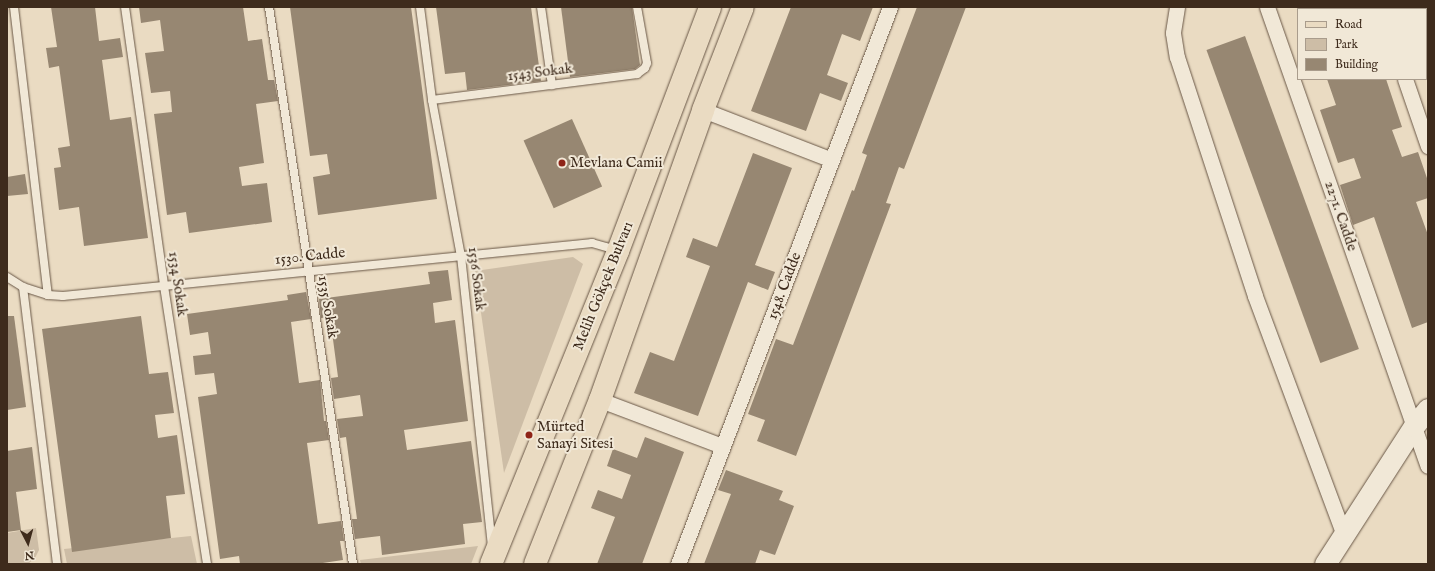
<!DOCTYPE html>
<meta charset="utf-8">
<style>
body{margin:0}
#map{position:relative;width:1435px;height:571px;overflow:hidden;background:#eadbc2;font-family:"IM FELL English",serif}
div>[style]{position:absolute}
.green>*{inset:0;background:#cdbda6}
.building>*{inset:0;background:#978772;transform-origin:0 0}
.roads{filter:drop-shadow(0 0 1px #695746) drop-shadow(0 0 1px #695746)}
.lane>*{height:8px;margin:-4px;padding:0 4px;transform-origin:4px;border-radius:4px;background:#f1e8d7}
.street>*{height:15px;margin:-7.5px;padding:0 7.5px;transform-origin:7.5px;border-radius:7.5px;background:#f1e8d7}
.secondary>*{height:21px;margin:-10.5px;padding:0 10.5px;transform-origin:10.5px;border-radius:10.5px;background:#f1e8d7}
.primary>*{height:22px;margin:-11px;padding:0 11px;transform-origin:11px;border-radius:11px;background:#eadbc2}
.dots>*{width:11px;height:11px;translate:-50% -50%;box-sizing:border-box;border:2px solid #f1e8d7;border-radius:50%}
span{translate:-50% -50%;white-space:nowrap;text-align:center;line-height:1.15;-webkit-text-stroke:4px #f1e8d7;paint-order:stroke}
.street-label{font-size:15px;color:#3e2b1c}
.poi-label{font-size:15px;color:#3e2b1c}
.left{translate:0 -50%;text-align:left}
.frame{position:absolute;inset:0;border:8px solid #3e2b1c;pointer-events:none}
.legend{position:absolute;left:1297px;top:8px;width:130px;height:72px;box-sizing:border-box;background:#f1e8d7;border:1px solid #a99c8c;margin:0;padding:5px 7px;list-style:none;font-size:12px;color:#3e2b1c}
.legend li{display:flex;align-items:center;gap:8px;height:20px}
.legend b{width:20px;border:1px solid #a99c8c}
.north{position:absolute;left:8px;top:523px;width:40px;height:40px;-webkit-text-stroke:3px #f1e8d7;paint-order:stroke;rotate:174deg;font-size:11px;font-weight:700;line-height:16px;text-align:center;color:#3e2b1c}
.north::after{content:'';display:block;margin:auto;width:14px;height:18px;background:#3e2b1c;clip-path:polygon(50% 0,100% 100%,50% 72%,0 100%)}
</style>
<div id="map">
<div class="green">
<i style="clip-path:polygon(573px 257px,583px 264px,504px 473px,475px 271px)"></i>
<i style="clip-path:polygon(36px 528px,39px 550px,35px 558px,28px 564px,7px 563px,7px 533px)"></i>
<i style="clip-path:polygon(191px 536px,197px 564px,67px 564px,64px 549px)"></i>
<i style="clip-path:polygon(478px 546px,471px 564px,361px 564px,360px 560px)"></i>
</div>
<div class="building">
<i style="clip-path:polygon(51px 7px,95px 7px,99px 41px,120px 38px,123px 57px,102px 60px,110px 120px,131px 117px,148px 238px,84px 246px,79px 207px,59px 210px,54px 168px,61px 167px,58px 148px,70px 146px,59px 66px,49px 68px,46px 48px,57px 47px)"></i>
<i style="clip-path:polygon(139px 7px,243px 7px,248px 41px,262px 39px,268px 80px,274px 80px,278px 101px,256px 104px,264px 163px,239px 167px,242px 186px,267px 183px,272px 222px,189px 233px,186px 212px,167px 215px,154px 114px,172px 112px,170px 91px,151px 93px,145px 53px,164px 51px,160px 20px,141px 23px)"></i>
<i style="clip-path:polygon(290px 7px,411px 7px,437px 199px,318px 215px,313px 177px,330px 174px,327px 154px,310px 156px)"></i>
<i style="clip-path:polygon(436px 7px,531px 7px,541px 81px,467px 90px,465px 72px,445px 74px)"></i>
<i style="clip-path:polygon(561px 7px,632px 7px,640px 65px,635px 69px,570px 77px)"></i>
<i style="clip-path:polygon(791px 7px,873px 7px,860px 41px,842px 34px,827px 75px,848px 83px,841px 101px,820px 93px,806px 131px,751px 111px)"></i>
<i style="clip-path:polygon(917px 7px,966px 7px,904px 169px,899px 167px,886px 203px,891px 204px,796px 456px,757px 441px,765px 420px,748px 414px,776px 339px,793px 345px,852px 190px,854px 191px,867px 155px,862px 153px)"></i>
<i style="left:1245px;top:36px;width:333px;height:41px;rotate:70deg"></i>
<i style="clip-path:polygon(1327px 79px,1386px 79px,1402px 127px,1392px 130px,1402px 157px,1418px 152px,1428px 181px,1428px 198px,1416px 202px,1428px 235px,1428px 322px,1412px 328px,1374px 217px,1353px 225px,1340px 185px,1361px 178px,1354px 158px,1338px 163px,1320px 110px,1336px 105px)"></i>
<i style="left:572px;top:119px;width:74px;height:53px;rotate:66deg"></i>
<i style="clip-path:polygon(753px 153px,792px 168px,755px 265px,775px 272px,768px 290px,748px 282px,698px 416px,634px 393px,650px 352px,674px 361px,710px 266px,686px 257px,693px 238px,717px 247px)"></i>
<i style="clip-path:polygon(25px 174px,28px 194px,7px 196px,7px 177px)"></i>
<i style="clip-path:polygon(448px 270px,452px 300px,433px 303px,435px 323px,455px 320px,468px 421px,404px 430px,407px 450px,471px 441px,482px 522px,463px 524px,465px 544px,382px 555px,380px 536px,355px 539px,352px 519px,357px 519px,346px 437px,340px 438px,337px 419px,363px 416px,360px 395px,334px 399px,331px 378px,338px 377px,330px 317px,321px 318px,319px 299px,430px 284px,428px 272px)"></i>
<i style="clip-path:polygon(306px 292px,311px 319px,291px 322px,299px 383px,320px 380px,324px 421px,326px 421px,329px 440px,307px 443px,318px 524px,341px 521px,344px 541px,340px 541px,343px 560px,316px 564px,240px 564px,239px 556px,220px 559px,198px 397px,217px 394px,214px 373px,195px 375px,193px 356px,211px 354px,208px 332px,190px 335px,187px 314px,288px 300px,287px 295px)"></i>
<i style="clip-path:polygon(7px 316px,14px 316px,26px 407px,7px 410px)"></i>
<i style="clip-path:polygon(141px 316px,149px 374px,168px 372px,174px 413px,155px 415px,158px 438px,177px 435px,185px 494px,166px 496px,171px 538px,72px 552px,42px 329px)"></i>
<i style="clip-path:polygon(645px 437px,684px 452px,642px 564px,597px 564px,615px 517px,591px 508px,598px 490px,622px 499px,631px 475px,607px 466px,613px 449px,637px 458px)"></i>
<i style="clip-path:polygon(32px 447px,37px 489px,16px 492px,21px 530px,7px 532px,7px 451px)"></i>
<i style="clip-path:polygon(726px 470px,783px 491px,779px 500px,794px 506px,775px 555px,760px 550px,755px 564px,704px 564px,731px 494px,718px 490px)"></i>
</div>
<div class="roads">
<div class="lane">
<i style="left:14px;top:7px;width:290px;rotate:83.3deg"></i>
<i style="left:125px;top:7px;width:282px;rotate:82deg"></i>
<i style="left:164px;top:286px;width:281px;rotate:81.2deg"></i>
<i style="left:269px;top:7px;width:563px;rotate:81.42deg"></i>
<i style="left:420px;top:7px;width:94px;rotate:82.6deg"></i>
<i style="left:432px;top:100px;width:159px;rotate:79.5deg"></i>
<i style="left:461px;top:256px;width:290px;rotate:83.9deg"></i>
<i style="left:541px;top:7px;width:79px;rotate:82deg"></i>
<i style="left:432px;top:100px;width:207px;rotate:-7.2deg"></i>
<i style="left:637px;top:74px;width:10px;rotate:-37deg"></i>
<i style="left:645px;top:68px;width:5px;rotate:-68deg"></i>
<i style="left:647px;top:63px;width:57px;rotate:-100.1deg"></i>
<i style="left:7px;top:277px;width:19px;rotate:32deg"></i>
<i style="left:23px;top:287px;width:26px;rotate:18deg"></i>
<i style="left:48px;top:295px;width:15px;rotate:4deg"></i>
<i style="left:63px;top:296px;width:532px;rotate:-5.72deg"></i>
<i style="left:592px;top:243px;width:26px;rotate:16deg"></i>
<i style="left:23px;top:287px;width:279px;rotate:83deg"></i>
</div>
<div class="street">
<i style="left:1177px;top:7px;width:26px;rotate:99deg"></i>
<i style="left:1173px;top:33px;width:24px;rotate:81deg"></i>
<i style="left:1177px;top:57px;width:251px;rotate:71.9deg"></i>
<i style="left:1255px;top:296px;width:255px;rotate:69.6deg"></i>
<i style="left:1267px;top:7px;width:486px;rotate:70.7deg"></i>
<i style="left:1380px;top:7px;width:2px;rotate:63deg"></i>
<i style="left:1405px;top:79px;width:71px;rotate:71.1deg"></i>
<i style="left:703px;top:110px;width:138px;rotate:21.2deg"></i>
<i style="left:600px;top:400px;width:130px;rotate:20.7deg"></i>
<i style="left:678px;top:564px;width:596px;rotate:-69.16deg"></i>
</div>
<div class="secondary">
<i style="left:1325px;top:564px;width:164px;rotate:-57.2deg"></i>
<i style="left:1414px;top:426px;width:22px;rotate:-51deg"></i>
</div>
<div class="primary">
<i style="left:491px;top:564px;width:338px;rotate:-67.9deg"></i>
<i style="left:618px;top:251px;width:261px;rotate:-69.3deg"></i>
<i style="left:535px;top:564px;width:176px;rotate:-68.4deg"></i>
<i style="left:600px;top:400px;width:308px;rotate:-70.4deg"></i>
<i style="left:703px;top:110px;width:110px;rotate:-68.8deg"></i>
</div>
</div>
<div class="dots">
<i style="left:562px;top:163px;background:#8f2418"></i>
<i style="left:529px;top:435px;background:#8f2418"></i>
</div>
<div class="street-label">
<span style="left:540px;top:72px;rotate:-7deg">1543 Sokak</span>
<span style="left:1341px;top:216px;rotate:71deg">2271. Cadde</span>
<span style="left:310px;top:256px;rotate:-6deg">1530. Cadde</span>
<span style="left:477px;top:279px;rotate:83deg">1536 Sokak</span>
<span style="left:178px;top:284px;rotate:82deg">1534 Sokak</span>
<span style="left:603px;top:286px;rotate:-68deg">Melih Gökçek Bulvarı</span>
<span style="left:784px;top:286px;rotate:-69deg">1548. Cadde</span>
<span style="left:328px;top:307px;rotate:81deg">1535 Sokak</span>
</div>
<div class="poi-label">
<span class="left" style="left:570px;top:163px">Mevlana Camii</span>
<span class="left" style="left:537px;top:435px">Mürted<br>Sanayi Sitesi</span>
</div>
<div class="frame"></div>
<ul class="legend">
<li><b style="height:5px;background:#eadbc2"></b>Road</li>
<li><b style="height:11px;background:#cdbda6"></b>Park</li>
<li><b style="height:11px;background:#978772"></b>Building</li>
</ul>
<div class="north">N</div>
</div>
